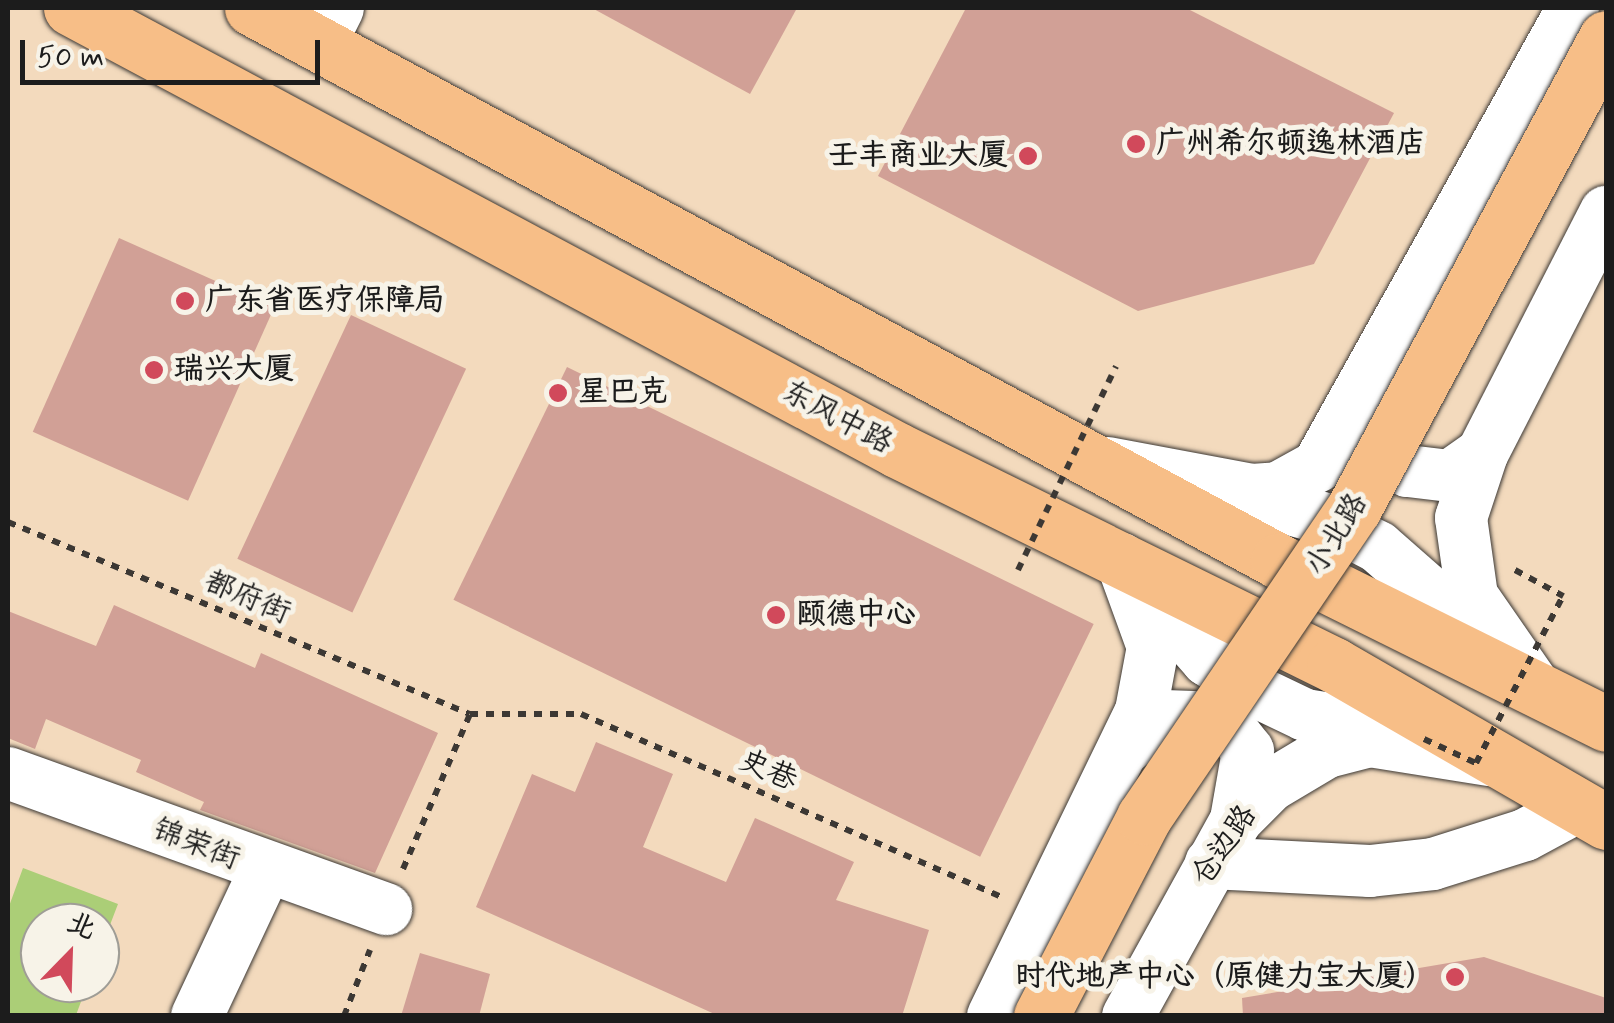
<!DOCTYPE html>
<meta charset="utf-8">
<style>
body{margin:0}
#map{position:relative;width:1614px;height:1023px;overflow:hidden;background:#f3dabd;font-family:Mynerve,"LXGW WenKai TC",sans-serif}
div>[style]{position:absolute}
.green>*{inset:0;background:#abce77}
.building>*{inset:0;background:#d1a096;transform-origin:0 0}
.path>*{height:6px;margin-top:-3px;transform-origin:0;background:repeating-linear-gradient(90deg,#3c3834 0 8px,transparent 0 16px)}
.roads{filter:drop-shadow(0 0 2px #3c3834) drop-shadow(0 0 2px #3c3834)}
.minor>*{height:52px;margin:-26px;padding:0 26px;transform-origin:26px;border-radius:26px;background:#fff}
.highway>*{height:55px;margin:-27.5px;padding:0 27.5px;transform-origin:27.5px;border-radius:27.5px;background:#f7be87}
.path-bridge>*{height:6px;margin-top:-3px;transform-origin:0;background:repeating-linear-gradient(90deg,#3c3834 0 8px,transparent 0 16px)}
.bridges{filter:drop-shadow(0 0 2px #3c3834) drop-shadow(0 0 2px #3c3834)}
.major-bridge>*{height:55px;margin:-27.5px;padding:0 27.5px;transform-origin:27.5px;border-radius:27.5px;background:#f7be87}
.dots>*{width:28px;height:28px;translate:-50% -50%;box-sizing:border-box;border:5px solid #f7f3e8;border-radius:50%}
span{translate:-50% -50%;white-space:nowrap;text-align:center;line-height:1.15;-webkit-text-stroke:10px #f7f3e8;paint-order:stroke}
.poi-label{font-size:30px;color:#1c1c1c;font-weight:700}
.left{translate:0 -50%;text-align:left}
.right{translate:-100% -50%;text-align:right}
.street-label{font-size:30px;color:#1c1c1c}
.frame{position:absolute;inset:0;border:10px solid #1c1c1c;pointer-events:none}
.north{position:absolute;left:20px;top:903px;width:100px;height:100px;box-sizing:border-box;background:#f7f3e8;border:2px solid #9f9d96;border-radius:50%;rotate:23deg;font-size:28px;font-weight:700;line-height:40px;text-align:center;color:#1c1c1c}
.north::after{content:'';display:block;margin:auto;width:35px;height:45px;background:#d1495b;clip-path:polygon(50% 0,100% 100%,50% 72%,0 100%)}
.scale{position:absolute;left:20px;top:40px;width:300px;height:45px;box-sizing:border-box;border:5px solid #1c1c1c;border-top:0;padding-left:12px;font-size:30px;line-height:35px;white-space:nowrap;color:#1c1c1c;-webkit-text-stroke:8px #f7f3e8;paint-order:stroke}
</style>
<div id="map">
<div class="green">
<i style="clip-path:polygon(23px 868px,118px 904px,100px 951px,100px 923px,40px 923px,40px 983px,88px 983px,76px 1015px,8px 1015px,8px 909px)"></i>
</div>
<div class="building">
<i style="clip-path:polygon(592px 8px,797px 8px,750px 94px)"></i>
<i style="clip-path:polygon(966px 8px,1186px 8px,1394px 113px,1314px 264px,1138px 311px,878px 176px)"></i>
<i style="left:119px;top:238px;width:170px;height:212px;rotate:24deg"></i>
<i style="left:351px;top:315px;width:127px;height:269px;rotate:25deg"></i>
<i style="left:567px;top:367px;width:586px;height:259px;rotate:26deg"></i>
<i style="clip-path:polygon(114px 605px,255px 668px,261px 653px,438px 733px,375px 873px,200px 810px,204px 802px,136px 772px,141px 760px,46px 719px,35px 749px,8px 738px,8px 611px,96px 646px)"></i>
<i style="clip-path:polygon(596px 742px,673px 774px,643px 847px,726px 882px,755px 818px,854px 862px,836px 900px,929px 930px,902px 1016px,719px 1016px,476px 907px,532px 774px,575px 792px)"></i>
<i style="clip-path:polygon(420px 953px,490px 974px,479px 1016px,401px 1016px)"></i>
<i style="clip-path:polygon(1484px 957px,1606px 998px,1606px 1016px,1243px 1016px,1242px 998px)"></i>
</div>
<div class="path">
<i style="left:8px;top:522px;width:500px;rotate:22.57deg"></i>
<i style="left:470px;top:714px;width:111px"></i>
<i style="left:581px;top:714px;width:458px;rotate:23.5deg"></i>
<i style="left:1515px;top:570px;width:55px;rotate:28.4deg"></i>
<i style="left:403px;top:869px;width:169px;rotate:-66.6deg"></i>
<i style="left:344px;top:1016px;width:71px;rotate:-68.5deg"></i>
</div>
<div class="roads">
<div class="minor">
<i style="left:320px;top:44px;width:40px;rotate:-63.4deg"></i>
<i style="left:1363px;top:416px;width:39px;rotate:69deg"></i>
<i style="left:1377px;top:452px;width:36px;rotate:32deg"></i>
<i style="left:1408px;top:471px;width:42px;rotate:6.8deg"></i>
<i style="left:1450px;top:476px;width:39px;rotate:-35deg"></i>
<i style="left:1108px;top:463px;width:147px;rotate:10.6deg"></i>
<i style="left:1252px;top:490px;width:26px;rotate:-4deg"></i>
<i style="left:1278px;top:488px;width:46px;rotate:-28.8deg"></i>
<i style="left:1318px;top:466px;width:524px;rotate:-60.89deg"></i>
<i style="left:1243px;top:496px;width:82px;rotate:15.6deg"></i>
<i style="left:1322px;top:518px;width:63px;rotate:27.4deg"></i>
<i style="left:1378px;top:547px;width:142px;rotate:41.3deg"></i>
<i style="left:1144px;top:588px;width:96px;rotate:48.8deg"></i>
<i style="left:1207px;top:660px;width:57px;rotate:32.9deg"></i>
<i style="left:1255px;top:691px;width:55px;rotate:25.6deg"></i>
<i style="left:1305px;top:715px;width:83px;rotate:9deg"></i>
<i style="left:1535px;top:687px;width:111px;rotate:-124.7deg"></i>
<i style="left:1472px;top:596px;width:79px;rotate:-98deg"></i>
<i style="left:1461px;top:518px;width:67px;rotate:-71.8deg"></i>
<i style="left:1482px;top:454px;width:272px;rotate:-62.9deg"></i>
<i style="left:1125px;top:749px;width:51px;rotate:-40.2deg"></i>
<i style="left:1164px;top:716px;width:58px;rotate:2deg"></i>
<i style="left:1222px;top:718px;width:42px;rotate:51.8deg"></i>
<i style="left:1248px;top:751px;width:70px;rotate:99.9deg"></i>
<i style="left:8px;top:773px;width:402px;rotate:19.8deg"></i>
<i style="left:1211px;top:863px;width:159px;rotate:2.9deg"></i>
<i style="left:1370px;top:871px;width:63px;rotate:-6.3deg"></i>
<i style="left:1433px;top:864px;width:96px;rotate:-17.5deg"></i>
<i style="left:1525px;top:835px;width:59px;rotate:-28.3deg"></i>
<i style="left:197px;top:1016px;width:160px;rotate:-64.9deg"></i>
<i style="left:993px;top:1016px;width:339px;rotate:-64.1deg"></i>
<i style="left:1141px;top:711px;width:65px;rotate:-79.4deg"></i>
<i style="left:1153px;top:647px;width:94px;rotate:-110deg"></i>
<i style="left:1128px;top:1016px;width:224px;rotate:-61.1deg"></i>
<i style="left:1236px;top:820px;width:48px;rotate:-45deg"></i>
<i style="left:1270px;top:786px;width:66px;rotate:-30.8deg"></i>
<i style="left:1327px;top:752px;width:44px;rotate:-14.3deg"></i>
<i style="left:1370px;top:741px;width:121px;rotate:9.1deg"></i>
</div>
<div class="highway">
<i style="left:71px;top:8px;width:937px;rotate:28.15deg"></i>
<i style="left:897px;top:450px;width:487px;rotate:26.2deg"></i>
<i style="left:1334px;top:665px;width:314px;rotate:30deg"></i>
<i style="left:252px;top:8px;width:1166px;rotate:28.32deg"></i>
<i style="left:1278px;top:561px;width:366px;rotate:26.4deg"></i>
</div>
</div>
<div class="path-bridge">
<i style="left:1018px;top:570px;width:226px;rotate:-64.3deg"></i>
<i style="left:1424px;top:739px;width:57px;rotate:24.8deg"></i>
<i style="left:1476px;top:763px;width:188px;rotate:-62.5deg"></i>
</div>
<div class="bridges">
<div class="major-bridge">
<i style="left:1041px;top:1016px;width:224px;rotate:-62.6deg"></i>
<i style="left:1144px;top:817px;width:374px;rotate:-55.8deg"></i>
<i style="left:1354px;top:508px;width:533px;rotate:-61.8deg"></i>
</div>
</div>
<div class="dots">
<i style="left:1136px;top:144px;background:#d1495b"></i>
<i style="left:1028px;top:156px;background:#d1495b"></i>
<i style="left:185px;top:301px;background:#d1495b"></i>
<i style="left:154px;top:370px;background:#d1495b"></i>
<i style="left:558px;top:393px;background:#d1495b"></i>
<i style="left:776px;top:615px;background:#d1495b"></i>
<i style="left:1455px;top:977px;background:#d1495b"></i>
</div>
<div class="poi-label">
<span class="left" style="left:1156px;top:144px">广州希尔顿逸林酒店</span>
<span class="right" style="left:1008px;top:156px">壬丰商业大厦</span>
<span class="left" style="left:205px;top:301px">广东省医疗保障局</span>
<span class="left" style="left:174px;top:370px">瑞兴大厦</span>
<span class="left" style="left:578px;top:393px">星巴克</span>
<span class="left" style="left:796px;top:615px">颐德中心</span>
<span class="right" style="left:1435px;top:977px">时代地产中心（原健力宝大厦）</span>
</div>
<div class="street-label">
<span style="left:837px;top:418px;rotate:28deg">东风中路</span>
<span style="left:1337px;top:535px;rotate:-59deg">小北路</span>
<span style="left:247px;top:598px;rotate:23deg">都府街</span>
<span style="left:768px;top:771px;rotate:24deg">史巷</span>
<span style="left:196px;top:845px;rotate:21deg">锦荣街</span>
<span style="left:1225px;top:846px;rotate:-56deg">仓边路</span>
</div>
<div class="frame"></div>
<div class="north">北</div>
<div class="scale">50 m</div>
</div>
